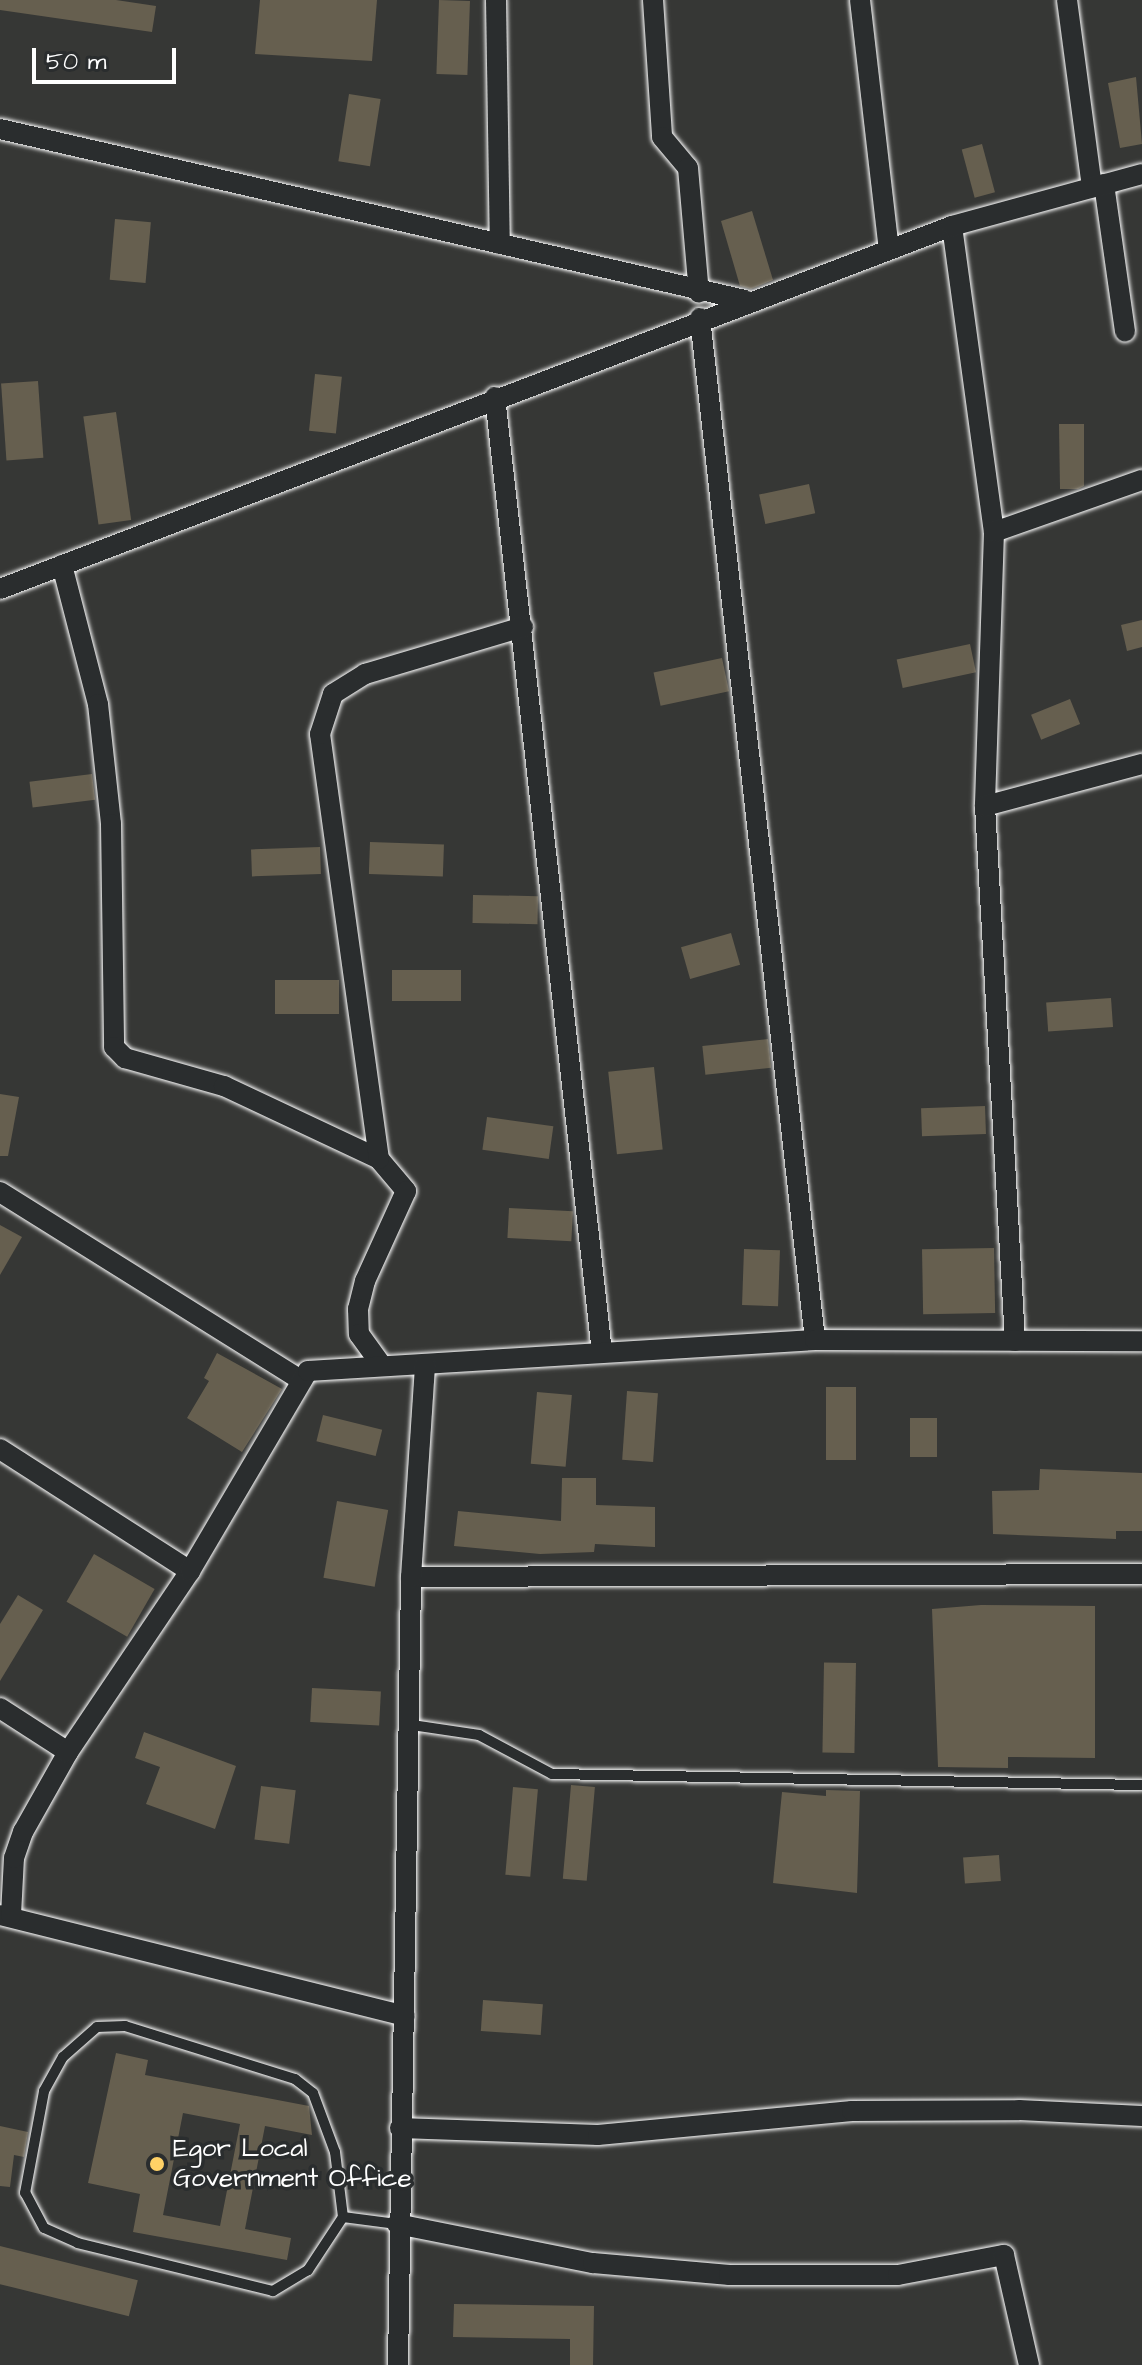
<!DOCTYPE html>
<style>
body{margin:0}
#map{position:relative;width:1142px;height:2365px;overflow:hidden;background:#363735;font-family:"Architects Daughter",sans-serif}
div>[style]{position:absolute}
.building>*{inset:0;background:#665f4f;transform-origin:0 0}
.roads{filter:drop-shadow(0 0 2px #fff) drop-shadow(0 0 2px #fff)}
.lane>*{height:10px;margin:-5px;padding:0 5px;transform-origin:5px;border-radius:5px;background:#2a2d2e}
.street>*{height:20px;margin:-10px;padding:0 10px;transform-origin:10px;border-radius:10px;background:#2a2d2e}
.dots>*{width:22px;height:22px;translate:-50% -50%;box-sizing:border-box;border:4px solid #2a2d2e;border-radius:50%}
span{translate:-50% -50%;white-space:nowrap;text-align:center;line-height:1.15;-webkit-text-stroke:7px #2a2d2e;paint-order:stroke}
.poi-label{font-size:26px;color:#fff}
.left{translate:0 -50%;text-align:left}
.scale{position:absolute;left:32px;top:48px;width:144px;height:36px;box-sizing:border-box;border:4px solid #fff;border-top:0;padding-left:10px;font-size:24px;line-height:28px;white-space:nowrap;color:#fff;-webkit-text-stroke:6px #2a2d2e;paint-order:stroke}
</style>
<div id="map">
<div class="building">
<i style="clip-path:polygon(0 0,116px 0,156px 6px,152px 32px,0 10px)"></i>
<i style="clip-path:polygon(260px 0,377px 0,372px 61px,255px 54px)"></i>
<i style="left:439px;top:0;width:31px;height:74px;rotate:2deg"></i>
<i style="clip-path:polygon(1136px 77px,1142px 144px,1120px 148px,1108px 83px)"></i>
<i style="left:349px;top:94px;width:32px;height:68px;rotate:9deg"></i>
<i style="left:982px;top:144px;width:50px;height:21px;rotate:75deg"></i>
<i style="clip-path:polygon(752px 211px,773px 280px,751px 289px,740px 286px,721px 221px)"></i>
<i style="left:115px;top:219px;width:36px;height:61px;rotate:5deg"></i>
<i style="left:315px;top:374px;width:27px;height:57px;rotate:6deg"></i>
<i style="left:38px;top:381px;width:77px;height:37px;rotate:86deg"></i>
<i style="left:116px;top:412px;width:109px;height:33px;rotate:82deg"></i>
<i style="clip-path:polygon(1059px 424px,1084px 424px,1084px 486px,1078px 489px,1060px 489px)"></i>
<i style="left:809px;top:484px;width:30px;height:51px;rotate:78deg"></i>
<i style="clip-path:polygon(1142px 620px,1142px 647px,1127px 651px,1121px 625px)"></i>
<i style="left:970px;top:644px;width:29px;height:75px;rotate:78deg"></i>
<i style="left:722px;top:658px;width:34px;height:70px;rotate:78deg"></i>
<i style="left:1070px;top:699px;width:27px;height:42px;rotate:68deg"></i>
<i style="left:92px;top:774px;width:26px;height:63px;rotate:83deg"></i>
<i style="left:370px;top:842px;width:74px;height:32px;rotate:2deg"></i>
<i style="left:320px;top:847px;width:27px;height:69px;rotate:88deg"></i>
<i style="left:473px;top:895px;width:65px;height:28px;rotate:1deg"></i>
<i style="left:731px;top:933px;width:33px;height:52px;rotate:74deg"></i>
<i style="left:392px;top:970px;width:69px;height:31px"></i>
<i style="left:275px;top:980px;width:64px;height:34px"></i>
<i style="left:1111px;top:998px;width:29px;height:65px;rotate:86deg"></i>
<i style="left:768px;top:1039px;width:29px;height:66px;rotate:84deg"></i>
<i style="left:654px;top:1067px;width:83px;height:46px;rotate:84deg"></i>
<i style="clip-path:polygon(0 1094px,19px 1097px,8px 1156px,0 1156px)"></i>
<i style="left:985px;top:1106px;width:28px;height:64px;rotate:88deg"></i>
<i style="left:487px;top:1117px;width:67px;height:33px;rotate:8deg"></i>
<i style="left:509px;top:1208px;width:64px;height:30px;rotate:3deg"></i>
<i style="clip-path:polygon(0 1225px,22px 1237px,0 1275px)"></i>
<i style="left:994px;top:1248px;width:65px;height:72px;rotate:89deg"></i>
<i style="left:744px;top:1249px;width:36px;height:56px;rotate:2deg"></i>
<i style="clip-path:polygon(217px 1353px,282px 1389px,242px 1452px,187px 1418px,209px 1381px,204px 1378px)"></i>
<i style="left:826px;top:1387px;width:30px;height:73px"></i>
<i style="left:627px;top:1391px;width:31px;height:69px;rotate:4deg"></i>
<i style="left:537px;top:1392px;width:35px;height:72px;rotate:5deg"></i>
<i style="left:323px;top:1415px;width:61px;height:27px;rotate:14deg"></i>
<i style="left:910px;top:1418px;width:27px;height:39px"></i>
<i style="clip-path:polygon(1040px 1469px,1142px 1473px,1142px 1531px,1116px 1531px,1116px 1539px,993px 1534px,992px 1491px,1039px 1490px)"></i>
<i style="clip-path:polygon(562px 1478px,596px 1478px,596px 1505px,655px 1507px,655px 1547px,595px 1544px,594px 1552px,540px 1554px,454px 1546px,458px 1511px,561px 1521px)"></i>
<i style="left:337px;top:1501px;width:52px;height:78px;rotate:10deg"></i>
<i style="left:94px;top:1554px;width:70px;height:55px;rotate:30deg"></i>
<i style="clip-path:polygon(18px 1595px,43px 1610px,0 1681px,0 1624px)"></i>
<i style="clip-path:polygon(981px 1605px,1095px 1606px,1095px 1758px,1008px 1757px,1008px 1768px,938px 1767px,932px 1609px)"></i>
<i style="left:856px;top:1663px;width:90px;height:32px;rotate:91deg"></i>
<i style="left:312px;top:1688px;width:69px;height:34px;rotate:3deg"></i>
<i style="clip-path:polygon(144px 1732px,236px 1766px,215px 1829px,146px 1804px,160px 1767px,135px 1758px)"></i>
<i style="left:571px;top:1785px;width:24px;height:94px;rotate:5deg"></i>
<i style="left:261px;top:1786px;width:35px;height:54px;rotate:7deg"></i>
<i style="left:513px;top:1787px;width:25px;height:88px;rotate:5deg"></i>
<i style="clip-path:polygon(826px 1790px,860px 1791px,857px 1893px,773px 1883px,782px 1792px,826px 1796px)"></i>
<i style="left:999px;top:1855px;width:26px;height:36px;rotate:86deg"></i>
<i style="left:483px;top:2000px;width:60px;height:31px;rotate:4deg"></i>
<i style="clip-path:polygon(evenodd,116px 2053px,148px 2060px,145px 2075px,309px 2106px,312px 2135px,265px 2126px,245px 2229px,291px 2238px,287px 2260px,133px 2232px,140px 2194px,88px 2183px,116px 2053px,183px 2113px,240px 2124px,220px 2226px,163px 2215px,183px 2113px)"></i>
<i style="clip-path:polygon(0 2126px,28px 2132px,24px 2157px,14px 2155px,10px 2187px,0 2186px)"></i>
<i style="left:0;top:2246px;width:142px;height:37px;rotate:14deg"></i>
<i style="clip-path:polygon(454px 2304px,594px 2306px,593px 2365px,570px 2365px,570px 2339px,453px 2337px)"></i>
</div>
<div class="roads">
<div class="lane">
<i style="left:412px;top:1725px;width:68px;rotate:8.5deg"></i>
<i style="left:479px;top:1735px;width:83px;rotate:28.1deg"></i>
<i style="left:552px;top:1774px;width:590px;rotate:1.07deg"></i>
<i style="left:125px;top:2026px;width:178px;rotate:17.3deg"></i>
<i style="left:295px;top:2079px;width:23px;rotate:38deg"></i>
<i style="left:313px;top:2093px;width:63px;rotate:69.6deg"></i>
<i style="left:335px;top:2152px;width:65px;rotate:83deg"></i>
<i style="left:343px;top:2217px;width:64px;rotate:123.4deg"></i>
<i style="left:308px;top:2270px;width:41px;rotate:149deg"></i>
<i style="left:273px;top:2291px;width:201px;rotate:-166.2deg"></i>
<i style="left:78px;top:2243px;width:37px;rotate:-156deg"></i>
<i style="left:44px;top:2228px;width:40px;rotate:-118deg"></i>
<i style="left:25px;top:2193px;width:104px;rotate:-79.4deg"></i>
<i style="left:44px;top:2091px;width:39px;rotate:-61deg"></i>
<i style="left:63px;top:2057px;width:45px;rotate:-41.4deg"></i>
<i style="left:97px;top:2027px;width:28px;rotate:-2deg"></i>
<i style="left:343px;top:2217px;width:54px;rotate:7.4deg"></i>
</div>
<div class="street">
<i style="left:496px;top:0;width:244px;rotate:89.1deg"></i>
<i style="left:653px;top:0;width:137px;rotate:86.2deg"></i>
<i style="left:662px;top:137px;width:40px;rotate:50deg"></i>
<i style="left:688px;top:168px;width:125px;rotate:85deg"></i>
<i style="left:860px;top:0;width:251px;rotate:83.4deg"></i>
<i style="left:1067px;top:0;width:189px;rotate:82.4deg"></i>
<i style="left:0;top:129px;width:764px;rotate:12.93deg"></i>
<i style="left:1104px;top:184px;width:149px;rotate:81.9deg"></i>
<i style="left:952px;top:226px;width:309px;rotate:82.2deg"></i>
<i style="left:994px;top:532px;width:274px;rotate:91.9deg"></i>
<i style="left:985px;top:806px;width:536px;rotate:86.79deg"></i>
<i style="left:700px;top:318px;width:1028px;rotate:83.58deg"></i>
<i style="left:495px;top:397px;width:961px;rotate:83.61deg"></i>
<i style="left:994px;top:532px;width:157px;rotate:-19.4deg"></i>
<i style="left:62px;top:565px;width:144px;rotate:75.5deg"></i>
<i style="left:98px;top:704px;width:121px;rotate:83.8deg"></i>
<i style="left:111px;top:824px;width:223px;rotate:89.2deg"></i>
<i style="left:114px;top:1047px;width:16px;rotate:45deg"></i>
<i style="left:125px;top:1058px;width:103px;rotate:15.8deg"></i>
<i style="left:224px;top:1086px;width:171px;rotate:25.2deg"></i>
<i style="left:379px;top:1159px;width:42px;rotate:49.8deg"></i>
<i style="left:406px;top:1191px;width:99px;rotate:114.5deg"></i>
<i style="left:365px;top:1281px;width:29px;rotate:104deg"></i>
<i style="left:358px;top:1309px;width:25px;rotate:88deg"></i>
<i style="left:359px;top:1334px;width:39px;rotate:54deg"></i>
<i style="left:0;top:589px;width:1019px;rotate:-20.87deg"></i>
<i style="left:952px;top:226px;width:197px;rotate:-15.3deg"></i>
<i style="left:985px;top:806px;width:163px;rotate:-15deg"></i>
<i style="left:379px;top:1159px;width:429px;rotate:-97.9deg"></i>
<i style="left:320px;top:734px;width:42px;rotate:-72deg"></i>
<i style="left:333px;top:694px;width:38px;rotate:-32deg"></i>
<i style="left:365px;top:674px;width:165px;rotate:-16.6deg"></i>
<i style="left:0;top:1192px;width:355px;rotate:32deg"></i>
<i style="left:0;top:1449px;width:226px;rotate:32.7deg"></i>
<i style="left:411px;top:1577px;width:731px;rotate:-0.24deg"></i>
<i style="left:0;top:1708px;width:81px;rotate:32.9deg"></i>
<i style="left:0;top:1915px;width:417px;rotate:14deg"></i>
<i style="left:11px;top:1915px;width:57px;rotate:-87deg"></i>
<i style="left:14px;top:1858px;width:28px;rotate:-71deg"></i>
<i style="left:23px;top:1832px;width:92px;rotate:-60.6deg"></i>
<i style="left:68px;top:1752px;width:218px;rotate:-56deg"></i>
<i style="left:190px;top:1571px;width:232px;rotate:-59.5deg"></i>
<i style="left:308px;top:1371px;width:508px;rotate:-3.5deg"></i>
<i style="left:815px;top:1340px;width:327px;rotate:0.2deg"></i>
<i style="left:400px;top:2128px;width:198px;rotate:2deg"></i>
<i style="left:598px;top:2135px;width:255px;rotate:-5.4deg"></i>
<i style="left:852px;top:2111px;width:167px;rotate:-0.3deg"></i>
<i style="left:1019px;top:2110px;width:123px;rotate:2.8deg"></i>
<i style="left:397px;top:2224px;width:200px;rotate:11.3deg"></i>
<i style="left:593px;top:2263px;width:137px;rotate:5deg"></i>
<i style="left:729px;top:2275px;width:169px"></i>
<i style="left:898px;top:2275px;width:108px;rotate:-10.7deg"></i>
<i style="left:1004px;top:2255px;width:113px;rotate:77.2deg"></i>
<i style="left:398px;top:2365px;width:788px;rotate:-89.05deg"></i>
<i style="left:411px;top:1577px;width:213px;rotate:-86.2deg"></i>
</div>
</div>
<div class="dots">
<i style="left:157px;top:2164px;background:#ffd166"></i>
</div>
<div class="poi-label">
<span class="left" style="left:173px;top:2164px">Egor Local<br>Government Office</span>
</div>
<div class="scale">50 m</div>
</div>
